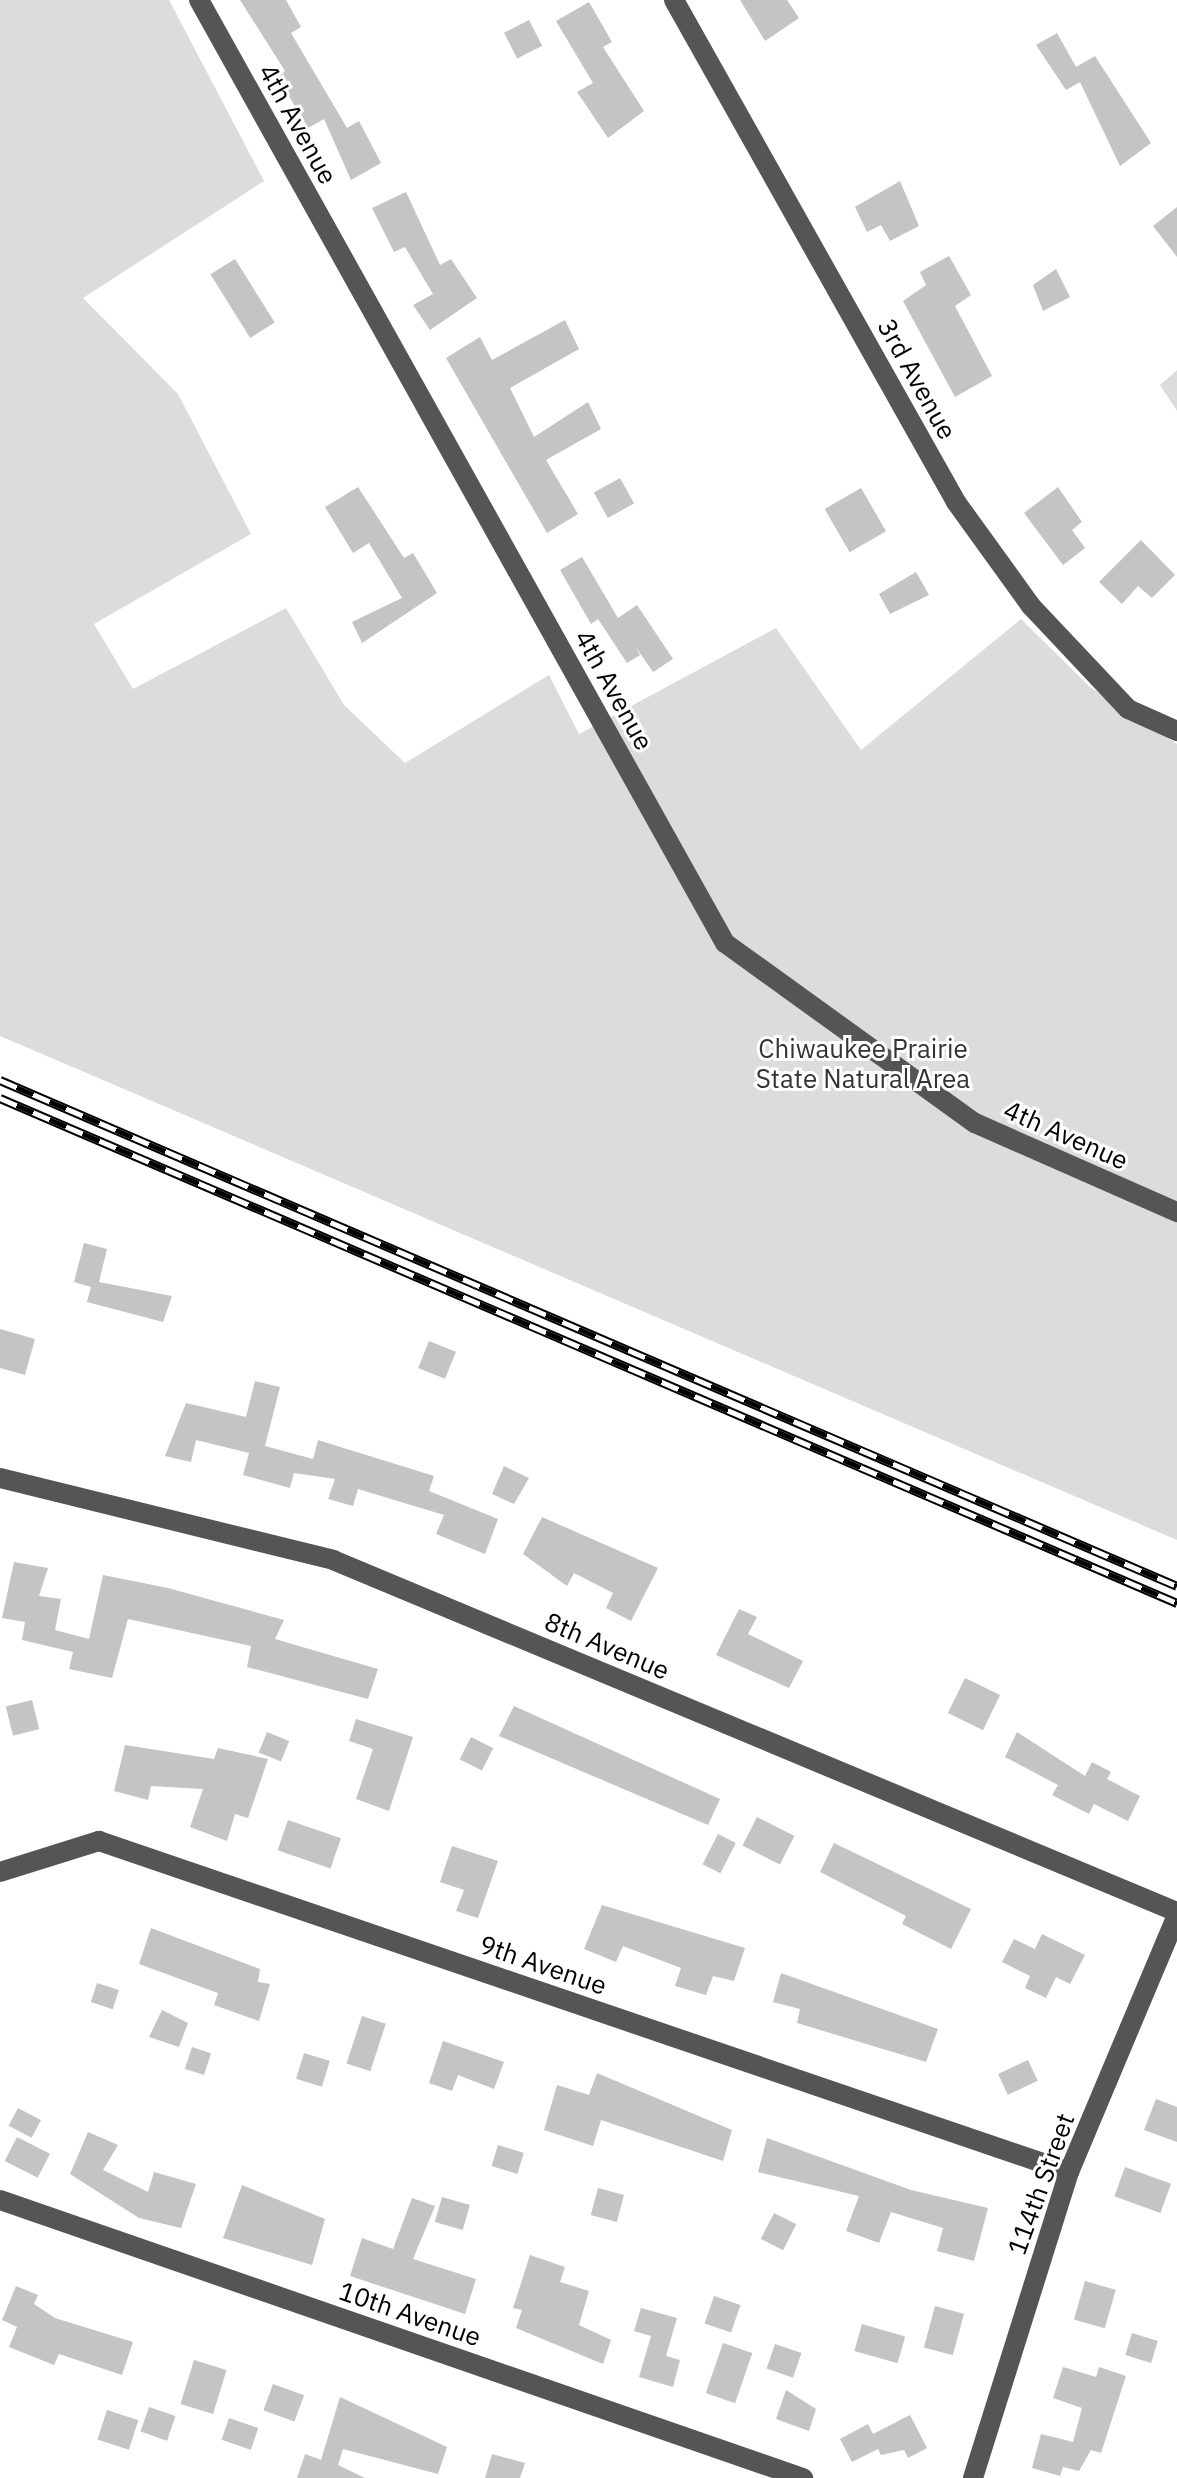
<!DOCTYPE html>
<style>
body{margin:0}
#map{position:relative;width:1177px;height:2478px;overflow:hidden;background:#fff;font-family:"IBM Plex Sans",sans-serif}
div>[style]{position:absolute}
.green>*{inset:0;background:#dcdcdc}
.building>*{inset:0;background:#c4c4c4;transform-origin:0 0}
.minor>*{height:20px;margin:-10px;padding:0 10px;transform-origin:10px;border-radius:10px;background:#555}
.rail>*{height:9px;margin-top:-4.5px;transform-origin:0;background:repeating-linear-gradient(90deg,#fff 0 18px,#000 0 36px);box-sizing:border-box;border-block:2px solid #000}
span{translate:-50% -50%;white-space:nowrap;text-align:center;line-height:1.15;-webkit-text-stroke:6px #fff;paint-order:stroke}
.street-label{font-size:26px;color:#000}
.park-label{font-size:26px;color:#333}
</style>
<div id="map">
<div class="green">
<i style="clip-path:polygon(0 0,169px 0,264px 181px,83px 298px,178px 394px,251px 534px,94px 624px,133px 689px,286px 608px,344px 705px,405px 763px,549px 675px,579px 734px,776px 628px,861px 750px,1021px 619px,1090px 687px,1177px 744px,1177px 1540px,0 1036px)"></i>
<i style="clip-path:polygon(1177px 370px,1177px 411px,1160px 385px)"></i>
</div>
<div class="building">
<i style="clip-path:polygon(240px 0,286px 0,301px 27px,291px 33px,347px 128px,359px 121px,381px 163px,351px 180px,324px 119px,308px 128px,277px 76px,285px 71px)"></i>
<i style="clip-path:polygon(740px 0,787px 0,799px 18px,765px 41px)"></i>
<i style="clip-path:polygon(589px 2px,612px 42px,603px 47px,644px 111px,608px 138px,577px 92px,593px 83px,556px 21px)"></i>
<i style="left:529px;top:20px;width:29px;height:28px;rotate:63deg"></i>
<i style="clip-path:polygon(1057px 33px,1076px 67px,1095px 56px,1151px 143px,1120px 166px,1080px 82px,1066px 90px,1036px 45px)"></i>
<i style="clip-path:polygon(900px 181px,919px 226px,890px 241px,881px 225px,867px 232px,855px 207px)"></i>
<i style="clip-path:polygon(406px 192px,440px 265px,451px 259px,477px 298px,430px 330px,413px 305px,433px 294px,405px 247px,394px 252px,372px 208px)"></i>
<i style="clip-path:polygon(1177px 207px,1177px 257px,1153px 226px)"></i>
<i style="clip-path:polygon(949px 256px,971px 295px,955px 306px,992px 376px,955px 397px,903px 301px,926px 285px,920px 272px)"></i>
<i style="left:235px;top:259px;width:75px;height:29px;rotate:58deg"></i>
<i style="clip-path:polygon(1056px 269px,1070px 297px,1043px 311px,1033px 285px)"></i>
<i style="clip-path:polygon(565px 320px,579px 349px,510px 388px,534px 437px,588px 402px,601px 429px,546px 460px,578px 514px,547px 533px,446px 358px,480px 337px,492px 360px)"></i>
<i style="left:620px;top:478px;width:29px;height:30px;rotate:61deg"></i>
<i style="clip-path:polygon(358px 487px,404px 558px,413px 553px,437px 593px,362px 643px,352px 622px,402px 598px,369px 543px,353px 553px,325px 507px)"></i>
<i style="clip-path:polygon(1058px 487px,1082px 522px,1072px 530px,1085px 548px,1063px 565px,1024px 513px)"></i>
<i style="left:861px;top:488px;width:50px;height:42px;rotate:60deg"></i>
<i style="clip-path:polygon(1141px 540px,1175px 575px,1152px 598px,1138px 586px,1122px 604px,1099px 582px)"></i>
<i style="clip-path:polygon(582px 557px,618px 618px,637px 605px,673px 659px,653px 672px,635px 646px,640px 655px,627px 663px,598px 619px,591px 624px,560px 570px)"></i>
<i style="clip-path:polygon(916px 572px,929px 595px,890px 614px,879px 594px)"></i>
<i style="clip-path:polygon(84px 1243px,107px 1249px,99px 1282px,172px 1296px,163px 1322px,87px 1302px,91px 1287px,74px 1282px)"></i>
<i style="clip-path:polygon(0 1329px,35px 1339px,25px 1375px,0 1368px)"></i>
<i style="left:429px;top:1341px;width:29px;height:29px;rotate:22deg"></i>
<i style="clip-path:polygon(255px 1381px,280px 1387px,265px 1446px,313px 1459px,318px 1440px,434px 1476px,429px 1491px,498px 1519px,485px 1554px,436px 1534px,444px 1515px,358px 1489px,353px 1506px,328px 1499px,335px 1479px,294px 1473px,290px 1488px,243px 1475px,249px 1453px,196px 1440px,191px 1462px,165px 1456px,186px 1403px,246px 1417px)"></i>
<i style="clip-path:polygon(504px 1466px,529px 1478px,514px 1504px,492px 1494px)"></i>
<i style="clip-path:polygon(542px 1517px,658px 1568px,631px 1621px,606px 1608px,613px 1593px,574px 1573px,567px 1586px,523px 1554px)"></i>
<i style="clip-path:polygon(14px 1562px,48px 1568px,39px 1596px,61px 1599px,55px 1630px,89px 1639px,103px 1575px,168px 1588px,284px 1620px,275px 1639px,378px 1669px,368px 1699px,247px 1667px,251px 1646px,128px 1619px,112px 1678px,69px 1669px,73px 1652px,22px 1640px,25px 1622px,2px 1618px)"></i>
<i style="clip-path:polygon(739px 1609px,757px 1617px,748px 1634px,803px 1661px,789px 1688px,716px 1655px)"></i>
<i style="left:965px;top:1678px;width:39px;height:39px;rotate:26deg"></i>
<i style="left:32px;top:1700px;width:30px;height:27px;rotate:76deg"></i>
<i style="clip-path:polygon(514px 1706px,720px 1799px,708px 1825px,499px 1736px)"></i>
<i style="clip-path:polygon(356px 1719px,413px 1737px,389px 1811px,356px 1799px,373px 1749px,349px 1741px)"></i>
<i style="left:267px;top:1732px;width:24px;height:22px;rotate:22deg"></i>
<i style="clip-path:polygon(1017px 1732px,1085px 1776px,1092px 1762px,1111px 1772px,1107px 1779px,1140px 1796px,1128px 1821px,1094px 1804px,1089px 1814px,1052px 1795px,1058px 1785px,1005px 1757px)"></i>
<i style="left:471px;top:1737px;width:25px;height:25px;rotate:27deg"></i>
<i style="clip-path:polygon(125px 1745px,214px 1759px,218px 1748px,268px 1759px,248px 1818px,235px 1814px,227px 1841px,190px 1827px,203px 1789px,151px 1786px,148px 1800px,114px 1791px)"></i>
<i style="left:757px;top:1817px;width:42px;height:32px;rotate:27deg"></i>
<i style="left:288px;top:1820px;width:56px;height:32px;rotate:19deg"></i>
<i style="left:718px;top:1834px;width:20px;height:34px;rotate:27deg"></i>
<i style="clip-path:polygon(834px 1843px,971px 1909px,951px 1949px,902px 1924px,906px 1916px,820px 1872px)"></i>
<i style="clip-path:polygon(452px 1846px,498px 1861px,478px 1918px,456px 1911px,464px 1890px,440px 1882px)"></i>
<i style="clip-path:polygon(602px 1905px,745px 1948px,734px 1981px,713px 1976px,706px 1995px,675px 1986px,681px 1968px,623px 1946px,616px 1962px,584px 1949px)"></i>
<i style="clip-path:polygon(151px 1928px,260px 1969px,258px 1982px,270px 1984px,259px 2021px,214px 2005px,218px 1993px,139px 1964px)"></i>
<i style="clip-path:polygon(1042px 1934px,1085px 1955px,1070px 1984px,1056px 1977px,1046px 1998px,1025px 1988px,1030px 1976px,1002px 1962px,1014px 1939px,1035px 1949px)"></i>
<i style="clip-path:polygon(781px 1973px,938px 2029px,926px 2062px,797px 2023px,800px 2009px,773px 2002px)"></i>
<i style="left:97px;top:1983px;width:23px;height:20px;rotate:18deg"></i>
<i style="clip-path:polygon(162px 2010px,188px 2023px,179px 2047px,149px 2037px)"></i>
<i style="left:362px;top:2016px;width:25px;height:50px;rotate:18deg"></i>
<i style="clip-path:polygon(443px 2041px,504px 2062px,494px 2089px,458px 2075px,452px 2091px,429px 2083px)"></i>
<i style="left:192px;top:2047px;width:20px;height:23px;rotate:18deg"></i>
<i style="left:304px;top:2053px;width:27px;height:27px;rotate:17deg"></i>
<i style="left:1028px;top:2060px;width:23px;height:33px;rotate:65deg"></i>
<i style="clip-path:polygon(597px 2073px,732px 2130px,723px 2161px,601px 2120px,593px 2146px,544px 2130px,557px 2085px,589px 2095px)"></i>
<i style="clip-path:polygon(1156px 2099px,1177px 2107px,1177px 2142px,1144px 2130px)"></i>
<i style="left:18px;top:2108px;width:26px;height:20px;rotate:28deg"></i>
<i style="clip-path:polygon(88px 2132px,118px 2145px,103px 2170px,148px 2192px,154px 2172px,196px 2184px,181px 2228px,139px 2218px,70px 2174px)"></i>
<i style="left:17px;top:2137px;width:37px;height:27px;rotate:27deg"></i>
<i style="clip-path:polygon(767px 2138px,911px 2190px,988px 2208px,974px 2261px,937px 2251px,943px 2228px,891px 2212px,879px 2243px,846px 2231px,859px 2196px,758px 2172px)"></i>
<i style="left:498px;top:2145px;width:27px;height:22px;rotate:17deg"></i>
<i style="left:1125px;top:2167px;width:49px;height:31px;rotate:20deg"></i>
<i style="clip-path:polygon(242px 2185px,325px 2219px,312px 2265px,223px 2238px)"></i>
<i style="left:598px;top:2188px;width:27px;height:28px;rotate:15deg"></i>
<i style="left:442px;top:2197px;width:29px;height:26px;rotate:16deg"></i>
<i style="clip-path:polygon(412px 2198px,435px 2206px,413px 2259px,476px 2279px,465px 2314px,350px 2276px,362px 2238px,393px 2249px)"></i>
<i style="left:774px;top:2213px;width:25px;height:29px;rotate:27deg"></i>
<i style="clip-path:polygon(530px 2255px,565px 2267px,560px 2282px,589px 2291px,579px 2325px,611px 2340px,603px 2364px,516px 2328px,522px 2310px,513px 2308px)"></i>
<i style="left:1085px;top:2281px;width:32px;height:40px;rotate:16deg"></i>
<i style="clip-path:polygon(16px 2286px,38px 2295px,34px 2304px,55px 2318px,133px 2342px,122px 2375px,59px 2354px,54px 2365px,9px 2347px,17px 2327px,2px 2320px)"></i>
<i style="left:714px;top:2296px;width:28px;height:29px;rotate:19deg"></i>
<i style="left:935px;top:2306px;width:30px;height:43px;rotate:15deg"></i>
<i style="clip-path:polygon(641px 2308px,677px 2318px,666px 2356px,680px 2360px,673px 2387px,639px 2377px,651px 2336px,634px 2331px)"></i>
<i style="left:862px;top:2324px;width:45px;height:28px;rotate:16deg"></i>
<i style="left:1132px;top:2333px;width:27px;height:23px;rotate:17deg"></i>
<i style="left:723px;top:2343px;width:31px;height:53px;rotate:19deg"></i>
<i style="left:775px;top:2344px;width:28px;height:26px;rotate:19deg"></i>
<i style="left:194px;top:2360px;width:34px;height:46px;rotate:17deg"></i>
<i style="clip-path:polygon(1063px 2367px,1096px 2377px,1099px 2367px,1126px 2376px,1101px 2453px,1091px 2450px,1079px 2471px,1063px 2467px,1060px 2476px,1032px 2468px,1041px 2434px,1073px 2442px,1082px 2408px,1053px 2398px)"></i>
<i style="left:273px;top:2384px;width:33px;height:28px;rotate:20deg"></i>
<i style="clip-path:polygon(786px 2390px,816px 2409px,809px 2431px,776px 2419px)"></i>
<i style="clip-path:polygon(340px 2397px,447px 2447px,438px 2474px,343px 2449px,338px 2465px,365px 2478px,297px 2478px,305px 2454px,321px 2460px)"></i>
<i style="left:149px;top:2407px;width:28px;height:26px;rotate:19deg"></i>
<i style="left:107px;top:2410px;width:33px;height:31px;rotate:18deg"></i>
<i style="clip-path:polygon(910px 2415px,927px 2448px,908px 2458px,904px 2450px,881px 2455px,878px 2449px,852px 2462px,840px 2439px,868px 2424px,873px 2434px)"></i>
<i style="left:229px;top:2418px;width:31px;height:23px;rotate:19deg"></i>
<i style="clip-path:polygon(492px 2454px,525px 2463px,520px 2478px,485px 2478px)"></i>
</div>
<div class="minor">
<i style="left:199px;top:0;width:1080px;rotate:60.85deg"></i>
<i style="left:725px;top:943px;width:308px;rotate:35.8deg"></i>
<i style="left:975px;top:1123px;width:221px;rotate:23.8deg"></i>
<i style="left:674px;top:0;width:576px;rotate:60.67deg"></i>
<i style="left:956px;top:502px;width:128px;rotate:54.2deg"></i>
<i style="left:1031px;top:606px;width:141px;rotate:46.7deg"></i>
<i style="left:1128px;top:709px;width:54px;rotate:24.2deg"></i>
<i style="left:0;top:1478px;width:343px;rotate:13.8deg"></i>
<i style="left:333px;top:1560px;width:914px;rotate:22.64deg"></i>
<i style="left:0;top:1872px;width:104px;rotate:-17.4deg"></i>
<i style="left:99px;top:1841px;width:1025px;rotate:18.84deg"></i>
<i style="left:0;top:2200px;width:850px;rotate:19.1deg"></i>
<i style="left:973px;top:2478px;width:321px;rotate:-72.6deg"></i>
<i style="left:1069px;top:2172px;width:279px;rotate:-67.2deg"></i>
</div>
<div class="rail">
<i style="left:0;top:1080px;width:1281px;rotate:23.26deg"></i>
<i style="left:0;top:1098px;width:1281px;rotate:23.22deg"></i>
</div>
<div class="street-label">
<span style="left:298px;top:124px;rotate:61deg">4th Avenue</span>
<span style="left:917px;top:379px;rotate:61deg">3rd Avenue</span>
<span style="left:614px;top:690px;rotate:61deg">4th Avenue</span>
<span style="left:1066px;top:1135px;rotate:24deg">4th Avenue</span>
<span style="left:607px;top:1646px;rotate:23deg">8th Avenue</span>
<span style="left:543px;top:1965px;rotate:19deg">9th Avenue</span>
<span style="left:1041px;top:2184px;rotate:-70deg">114th Street</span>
<span style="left:410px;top:2314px;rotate:19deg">10th Avenue</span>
</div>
<div class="park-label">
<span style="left:863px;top:1064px">Chiwaukee Prairie<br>State Natural Area</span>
</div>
</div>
